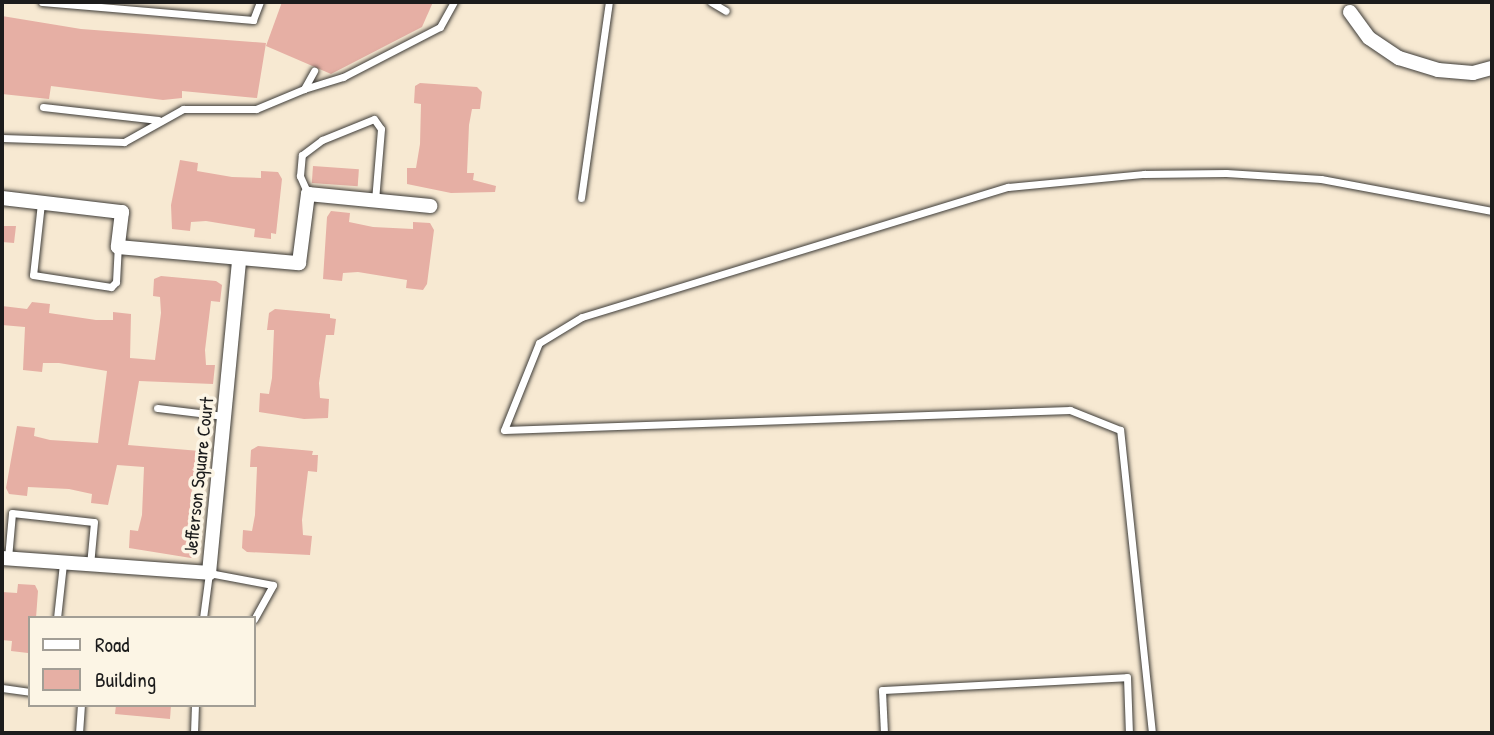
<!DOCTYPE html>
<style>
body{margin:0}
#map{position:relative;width:1494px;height:735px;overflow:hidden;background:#f7e9d2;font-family:"Patrick Hand",sans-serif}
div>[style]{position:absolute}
.building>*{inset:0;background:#e6afa4;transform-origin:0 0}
.roads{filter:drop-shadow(0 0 2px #3d3b37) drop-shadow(0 0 2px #3d3b37)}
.lane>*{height:7px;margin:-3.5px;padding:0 3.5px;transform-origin:3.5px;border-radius:3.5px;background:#fff}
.street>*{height:14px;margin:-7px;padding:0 7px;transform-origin:7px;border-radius:7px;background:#fff}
span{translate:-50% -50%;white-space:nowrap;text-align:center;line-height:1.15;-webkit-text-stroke:7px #fcf5e5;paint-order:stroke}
.street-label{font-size:19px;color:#1c1c1c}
.frame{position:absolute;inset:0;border:4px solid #1c1c1c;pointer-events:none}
.legend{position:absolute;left:28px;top:616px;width:228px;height:91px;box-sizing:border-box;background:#fcf5e5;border:2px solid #a29e95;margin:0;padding:9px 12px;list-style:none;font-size:21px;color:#1c1c1c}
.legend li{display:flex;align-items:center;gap:14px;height:35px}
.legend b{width:35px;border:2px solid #a29e95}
</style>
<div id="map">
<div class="building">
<i style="clip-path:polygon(282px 2px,433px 2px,422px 27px,331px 74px,266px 46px)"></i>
<i style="clip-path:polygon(2px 16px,81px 29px,266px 43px,257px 98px,182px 91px,182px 98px,163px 100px,51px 86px,49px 99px,2px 94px)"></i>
<i style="clip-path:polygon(420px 83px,477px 87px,482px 92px,480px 109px,472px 109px,469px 125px,467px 173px,474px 173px,473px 180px,496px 186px,495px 192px,451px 193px,407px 184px,407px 168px,416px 168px,420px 144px,421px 104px,414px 103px,415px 86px)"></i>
<i style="clip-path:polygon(180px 160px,198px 163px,197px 171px,232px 177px,261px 178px,261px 171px,278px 172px,282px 179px,276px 234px,271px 233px,271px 239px,254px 237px,255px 229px,206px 221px,191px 222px,190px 231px,172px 229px,171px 205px)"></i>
<i style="left:313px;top:166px;width:46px;height:17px;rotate:4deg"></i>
<i style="clip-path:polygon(331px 211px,350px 213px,349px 222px,373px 227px,413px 229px,413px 222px,430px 223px,434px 230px,427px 284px,423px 290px,406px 288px,407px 280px,358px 272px,343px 273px,342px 281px,323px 279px,327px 217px)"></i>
<i style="clip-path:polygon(2px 226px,16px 226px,14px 243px,2px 242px)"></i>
<i style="clip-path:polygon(161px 276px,216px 281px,222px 285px,220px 302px,211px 301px,205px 350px,206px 365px,215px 365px,213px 384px,139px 381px,128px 445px,200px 451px,206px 456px,204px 472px,195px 472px,191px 495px,190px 535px,199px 536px,197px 555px,191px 558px,129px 548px,130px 530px,138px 531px,142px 515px,144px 467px,117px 465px,108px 505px,91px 503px,92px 494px,69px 489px,28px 487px,27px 496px,9px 494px,6px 488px,17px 426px,35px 428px,34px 436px,50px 440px,98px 443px,107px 371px,59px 363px,43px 363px,42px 372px,23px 370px,25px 327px,2px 325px,2px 306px,27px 309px,32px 302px,50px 304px,49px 313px,96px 320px,113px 320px,113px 312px,131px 314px,130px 358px,155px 360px,161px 313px,160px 297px,153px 296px,154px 279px)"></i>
<i style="clip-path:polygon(275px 309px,330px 314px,330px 318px,336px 319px,334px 335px,326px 335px,319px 383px,320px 398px,329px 399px,328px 418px,304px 419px,259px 412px,260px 393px,269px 394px,272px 378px,274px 330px,267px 330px,269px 313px)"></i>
<i style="clip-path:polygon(258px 446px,313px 451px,312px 455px,318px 455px,317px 472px,308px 471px,302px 520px,303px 535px,312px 536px,310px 555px,247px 552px,242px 548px,243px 530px,252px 531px,255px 515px,257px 467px,250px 467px,251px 450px)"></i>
<i style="clip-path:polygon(18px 584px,35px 585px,38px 591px,36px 618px,30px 618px,28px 653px,11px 651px,12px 641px,2px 640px,2px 592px,17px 593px)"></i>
<i style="clip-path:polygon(116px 705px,171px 705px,170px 719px,115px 714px)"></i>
</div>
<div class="roads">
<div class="lane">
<i style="left:42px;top:2px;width:212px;rotate:4.9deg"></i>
<i style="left:253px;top:20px;width:19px;rotate:-69deg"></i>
<i style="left:711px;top:2px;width:17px;rotate:31deg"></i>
<i style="left:304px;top:89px;width:41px;rotate:-17.1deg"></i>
<i style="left:343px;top:77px;width:109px;rotate:-27.3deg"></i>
<i style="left:440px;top:27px;width:29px;rotate:-61deg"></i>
<i style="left:43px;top:107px;width:116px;rotate:6.4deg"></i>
<i style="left:2px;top:138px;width:122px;rotate:1.9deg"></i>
<i style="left:124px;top:142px;width:68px;rotate:-29.2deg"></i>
<i style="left:183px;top:109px;width:73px"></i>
<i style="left:256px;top:109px;width:52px;rotate:-22.6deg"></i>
<i style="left:304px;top:89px;width:21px;rotate:-61deg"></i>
<i style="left:308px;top:194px;width:20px;rotate:-114deg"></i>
<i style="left:300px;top:176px;width:21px;rotate:-85deg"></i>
<i style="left:302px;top:155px;width:25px;rotate:-37deg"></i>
<i style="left:322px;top:140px;width:56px;rotate:-22deg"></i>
<i style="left:374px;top:119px;width:12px;rotate:55deg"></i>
<i style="left:381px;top:129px;width:72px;rotate:94.8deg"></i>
<i style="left:581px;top:198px;width:198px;rotate:-81.9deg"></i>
<i style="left:41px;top:203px;width:72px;rotate:96.3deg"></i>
<i style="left:33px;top:275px;width:79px;rotate:8.7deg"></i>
<i style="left:111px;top:287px;width:7px;rotate:-45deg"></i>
<i style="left:116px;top:282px;width:35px;rotate:-87deg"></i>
<i style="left:157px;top:408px;width:66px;rotate:6.9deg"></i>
<i style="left:8px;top:558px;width:45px;rotate:-84.9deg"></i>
<i style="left:12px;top:513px;width:82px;rotate:6.3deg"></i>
<i style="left:94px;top:522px;width:43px;rotate:95.3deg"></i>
<i style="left:57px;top:618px;width:54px;rotate:-83.7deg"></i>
<i style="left:203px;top:618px;width:45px;rotate:-82.4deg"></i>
<i style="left:209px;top:573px;width:65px;rotate:10.6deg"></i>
<i style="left:273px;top:585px;width:39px;rotate:119deg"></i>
<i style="left:2px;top:688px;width:28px;rotate:8deg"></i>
<i style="left:79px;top:733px;width:28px;rotate:-86deg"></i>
<i style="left:194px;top:733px;width:28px;rotate:-88deg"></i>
<i style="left:884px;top:733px;width:43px;rotate:-92.7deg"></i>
<i style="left:882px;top:690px;width:245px;rotate:-3deg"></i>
<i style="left:1127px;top:677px;width:56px;rotate:88deg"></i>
<i style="left:1152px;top:733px;width:305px;rotate:-96deg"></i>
<i style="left:1120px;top:430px;width:54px;rotate:-158.2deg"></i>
<i style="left:1070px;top:410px;width:566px;rotate:177.98deg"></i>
<i style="left:504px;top:430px;width:94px;rotate:-68.1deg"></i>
<i style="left:539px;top:343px;width:50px;rotate:-31.2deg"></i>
<i style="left:582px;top:317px;width:445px;rotate:-17deg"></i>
<i style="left:1008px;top:187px;width:137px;rotate:-5.5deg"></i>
<i style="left:1144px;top:174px;width:82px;rotate:-0.7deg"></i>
<i style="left:1226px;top:173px;width:95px;rotate:3.6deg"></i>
<i style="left:1321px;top:179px;width:174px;rotate:10.6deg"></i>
</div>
<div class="street">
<i style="left:1350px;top:12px;width:32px;rotate:54deg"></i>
<i style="left:1369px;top:38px;width:36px;rotate:34deg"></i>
<i style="left:1399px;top:58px;width:41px;rotate:17.1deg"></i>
<i style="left:1438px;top:70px;width:35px;rotate:5deg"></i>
<i style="left:1473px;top:73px;width:20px;rotate:-15deg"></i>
<i style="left:2px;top:198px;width:121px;rotate:6.7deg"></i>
<i style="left:122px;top:212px;width:35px;rotate:97deg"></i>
<i style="left:118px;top:247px;width:182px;rotate:5.1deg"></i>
<i style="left:299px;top:263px;width:70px;rotate:-82.6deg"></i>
<i style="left:308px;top:194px;width:123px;rotate:5.6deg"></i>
<i style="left:2px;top:558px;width:208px;rotate:4.1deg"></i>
<i style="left:209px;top:573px;width:315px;rotate:-84.5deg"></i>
</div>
</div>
<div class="street-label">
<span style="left:199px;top:476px;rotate:-84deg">Jefferson Square Court</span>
</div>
<div class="frame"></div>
<ul class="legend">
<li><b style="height:9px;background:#fff"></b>Road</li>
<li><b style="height:19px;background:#e6afa4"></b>Building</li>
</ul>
</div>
